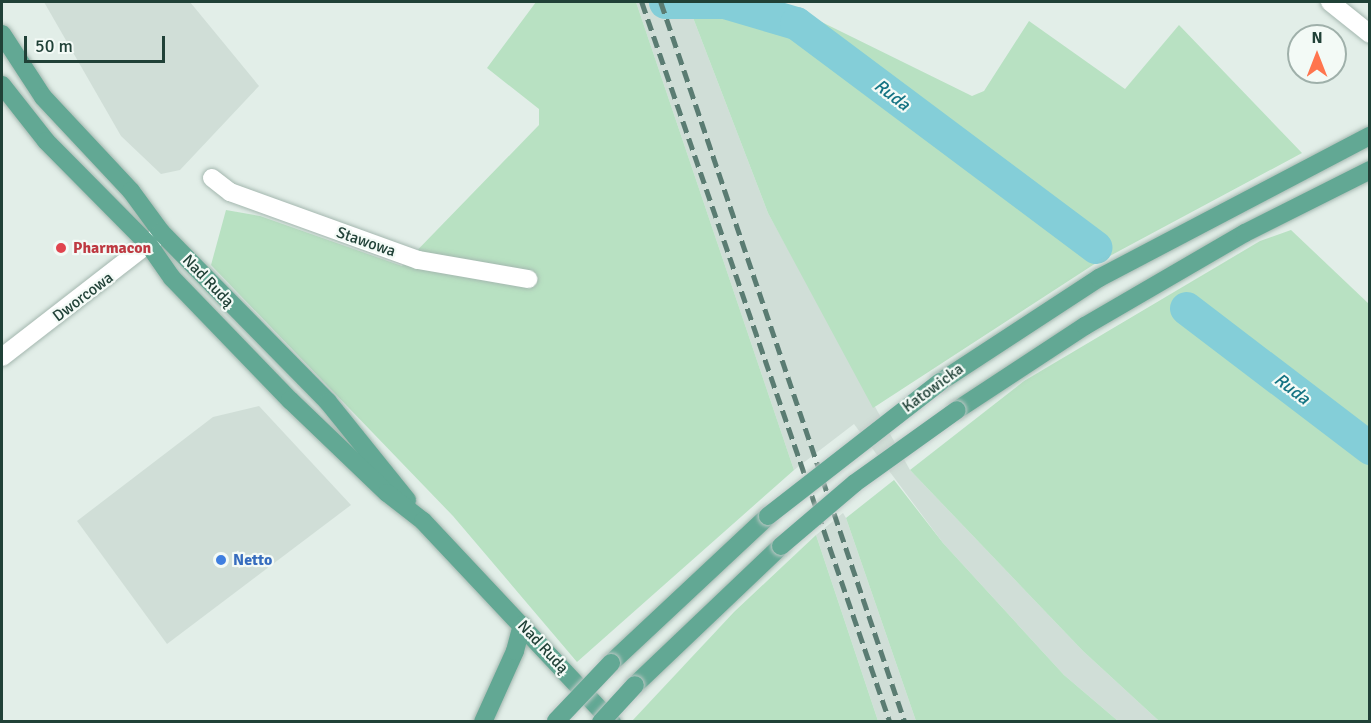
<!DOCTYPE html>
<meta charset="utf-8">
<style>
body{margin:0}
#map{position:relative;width:1371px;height:723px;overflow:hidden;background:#e2eee8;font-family:Signika,sans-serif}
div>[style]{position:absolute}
.built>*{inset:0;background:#d0ded7}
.green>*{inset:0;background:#b8e1c2}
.river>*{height:33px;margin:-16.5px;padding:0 16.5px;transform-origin:16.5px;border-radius:16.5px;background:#84ced8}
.roads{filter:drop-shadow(0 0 2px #a4b7af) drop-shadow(0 0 2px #a4b7af)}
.minor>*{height:18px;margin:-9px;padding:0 9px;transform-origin:9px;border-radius:9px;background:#fff}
.tertiary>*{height:18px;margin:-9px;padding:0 9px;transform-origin:9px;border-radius:9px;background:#fff}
.primary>*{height:18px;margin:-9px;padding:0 9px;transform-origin:9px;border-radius:9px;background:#62a894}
.rail>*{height:4.5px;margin-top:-2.25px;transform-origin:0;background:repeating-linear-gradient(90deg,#5a7c72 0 12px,transparent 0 18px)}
.bridges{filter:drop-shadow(0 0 2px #c1cac7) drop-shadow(0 0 2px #c1cac7)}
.primary-bridge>*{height:18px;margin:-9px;padding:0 9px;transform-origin:9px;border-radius:9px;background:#62a894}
.dots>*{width:16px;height:16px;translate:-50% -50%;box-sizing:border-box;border:3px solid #f3faf6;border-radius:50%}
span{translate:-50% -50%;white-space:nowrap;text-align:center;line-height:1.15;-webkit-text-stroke:4.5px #f3faf6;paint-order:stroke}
.street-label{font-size:16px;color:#204137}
.health-label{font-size:16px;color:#be3a42;font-weight:700}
.left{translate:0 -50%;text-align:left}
.shop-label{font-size:16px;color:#366cbe;font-weight:700}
.water-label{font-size:18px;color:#137383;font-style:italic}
.frame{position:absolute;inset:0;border:3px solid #204137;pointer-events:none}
.north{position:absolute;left:1287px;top:24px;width:60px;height:60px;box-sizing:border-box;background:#f3faf6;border:2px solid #9fb0aa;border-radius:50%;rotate:0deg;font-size:16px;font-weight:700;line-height:24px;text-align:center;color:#204137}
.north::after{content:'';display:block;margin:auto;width:21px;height:27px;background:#ff754e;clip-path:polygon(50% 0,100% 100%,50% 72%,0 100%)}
.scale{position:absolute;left:24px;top:36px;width:141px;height:27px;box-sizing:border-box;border:3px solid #204137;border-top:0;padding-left:8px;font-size:18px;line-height:21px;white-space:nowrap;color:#204137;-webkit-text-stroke:4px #f3faf6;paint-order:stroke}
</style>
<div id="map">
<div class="built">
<i style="clip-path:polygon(44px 2px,190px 2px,259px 86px,180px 170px,161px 174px,121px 136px)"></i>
<i style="clip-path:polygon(636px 2px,687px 2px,768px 213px,910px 470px,1083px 651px,1159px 721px,1118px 721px,1064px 675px,943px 543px,854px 424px,794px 470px)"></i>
<i style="clip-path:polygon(259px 406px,351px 505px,167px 644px,77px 521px,213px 417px)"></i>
<i style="clip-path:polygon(843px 513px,846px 518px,916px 721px,878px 721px,816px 535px)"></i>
</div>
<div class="green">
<i style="clip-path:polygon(536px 2px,636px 2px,794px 470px,577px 662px,453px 516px,211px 265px,226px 210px,260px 216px,402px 266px,539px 125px,539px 109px,487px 68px)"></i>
<i style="clip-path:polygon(687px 2px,781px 2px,972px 96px,984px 91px,1029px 21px,1125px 89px,1179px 25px,1302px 153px,1093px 265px,873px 408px,768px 213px)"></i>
<i style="clip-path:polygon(1291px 230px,1369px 304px,1369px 721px,1159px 721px,1083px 651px,910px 470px,1024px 381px,1260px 241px)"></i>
<i style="clip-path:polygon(894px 480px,943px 543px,1064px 675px,1118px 721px,916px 721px,846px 518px)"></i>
<i style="clip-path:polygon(816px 535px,878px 721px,632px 721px,734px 612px)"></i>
</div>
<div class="river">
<i style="left:665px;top:2px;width:59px"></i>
<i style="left:724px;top:2px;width:75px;rotate:16.3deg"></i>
<i style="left:796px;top:23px;width:374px;rotate:36.8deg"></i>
<i style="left:1186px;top:308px;width:231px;rotate:37.3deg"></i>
</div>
<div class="roads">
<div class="minor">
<i style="left:1330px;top:2px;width:51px;rotate:38.7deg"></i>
<i style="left:212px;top:178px;width:23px;rotate:38deg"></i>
<i style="left:230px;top:192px;width:200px;rotate:19.9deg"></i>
<i style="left:418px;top:260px;width:112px;rotate:9.8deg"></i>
</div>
<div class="tertiary">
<i style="left:2px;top:357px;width:199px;rotate:-37.8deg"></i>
</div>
<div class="primary">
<i style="left:2px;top:34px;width:75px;rotate:56.9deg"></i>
<i style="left:43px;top:97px;width:129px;rotate:46.9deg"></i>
<i style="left:131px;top:191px;width:51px;rotate:53.8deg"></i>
<i style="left:161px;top:232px;width:238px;rotate:45.5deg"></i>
<i style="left:328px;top:402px;width:126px;rotate:51.1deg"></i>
<i style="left:2px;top:85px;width:71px;rotate:51.8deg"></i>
<i style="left:46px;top:141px;width:146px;rotate:45.3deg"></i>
<i style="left:149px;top:245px;width:40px;rotate:55.1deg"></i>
<i style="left:172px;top:278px;width:170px;rotate:46deg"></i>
<i style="left:290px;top:400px;width:134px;rotate:43.8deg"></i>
<i style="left:387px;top:493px;width:46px;rotate:37.9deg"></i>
<i style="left:423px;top:521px;width:276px;rotate:46.8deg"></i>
<i style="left:940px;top:382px;width:190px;rotate:-33.2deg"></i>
<i style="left:1099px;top:278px;width:306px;rotate:-27.7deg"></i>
<i style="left:957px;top:410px;width:153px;rotate:-33.3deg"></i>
<i style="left:1085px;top:326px;width:185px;rotate:-30.2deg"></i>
<i style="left:1245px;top:233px;width:140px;rotate:-26.7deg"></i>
<i style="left:611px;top:663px;width:215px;rotate:-43.1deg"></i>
<i style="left:635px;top:685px;width:202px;rotate:-43.6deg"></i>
<i style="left:483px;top:722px;width:78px;rotate:-65.7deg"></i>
<i style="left:515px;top:651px;width:27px;rotate:-75deg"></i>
</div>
</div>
<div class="rail">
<i style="left:642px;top:2px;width:762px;rotate:70.99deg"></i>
<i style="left:661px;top:2px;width:760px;rotate:71.28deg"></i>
</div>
<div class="bridges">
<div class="primary-bridge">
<i style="left:768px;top:516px;width:218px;rotate:-37.9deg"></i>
<i style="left:781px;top:546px;width:97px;rotate:-40.4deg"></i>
<i style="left:855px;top:483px;width:125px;rotate:-35.6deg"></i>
<i style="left:556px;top:721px;width:80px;rotate:-46.5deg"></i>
<i style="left:601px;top:722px;width:50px;rotate:-47.4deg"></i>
</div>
</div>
<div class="dots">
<i style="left:61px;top:248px;background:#e0444e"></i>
<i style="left:221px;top:560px;background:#3f7fe0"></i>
</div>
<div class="street-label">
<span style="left:366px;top:242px;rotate:19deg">Stawowa</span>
<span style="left:208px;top:281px;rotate:46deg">Nad Rudą</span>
<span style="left:83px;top:297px;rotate:-37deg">Dworcowa</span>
<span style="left:933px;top:388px;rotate:-36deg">Katowicka</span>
<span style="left:543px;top:647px;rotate:47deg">Nad Rudą</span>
</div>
<div class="health-label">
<span class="left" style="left:73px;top:248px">Pharmacon</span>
</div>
<div class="shop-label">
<span class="left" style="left:233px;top:560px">Netto</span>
</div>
<div class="water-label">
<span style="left:892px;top:95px;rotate:37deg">Ruda</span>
<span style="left:1292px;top:389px;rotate:37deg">Ruda</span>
</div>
<div class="frame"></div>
<div class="north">N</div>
<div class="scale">50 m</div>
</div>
